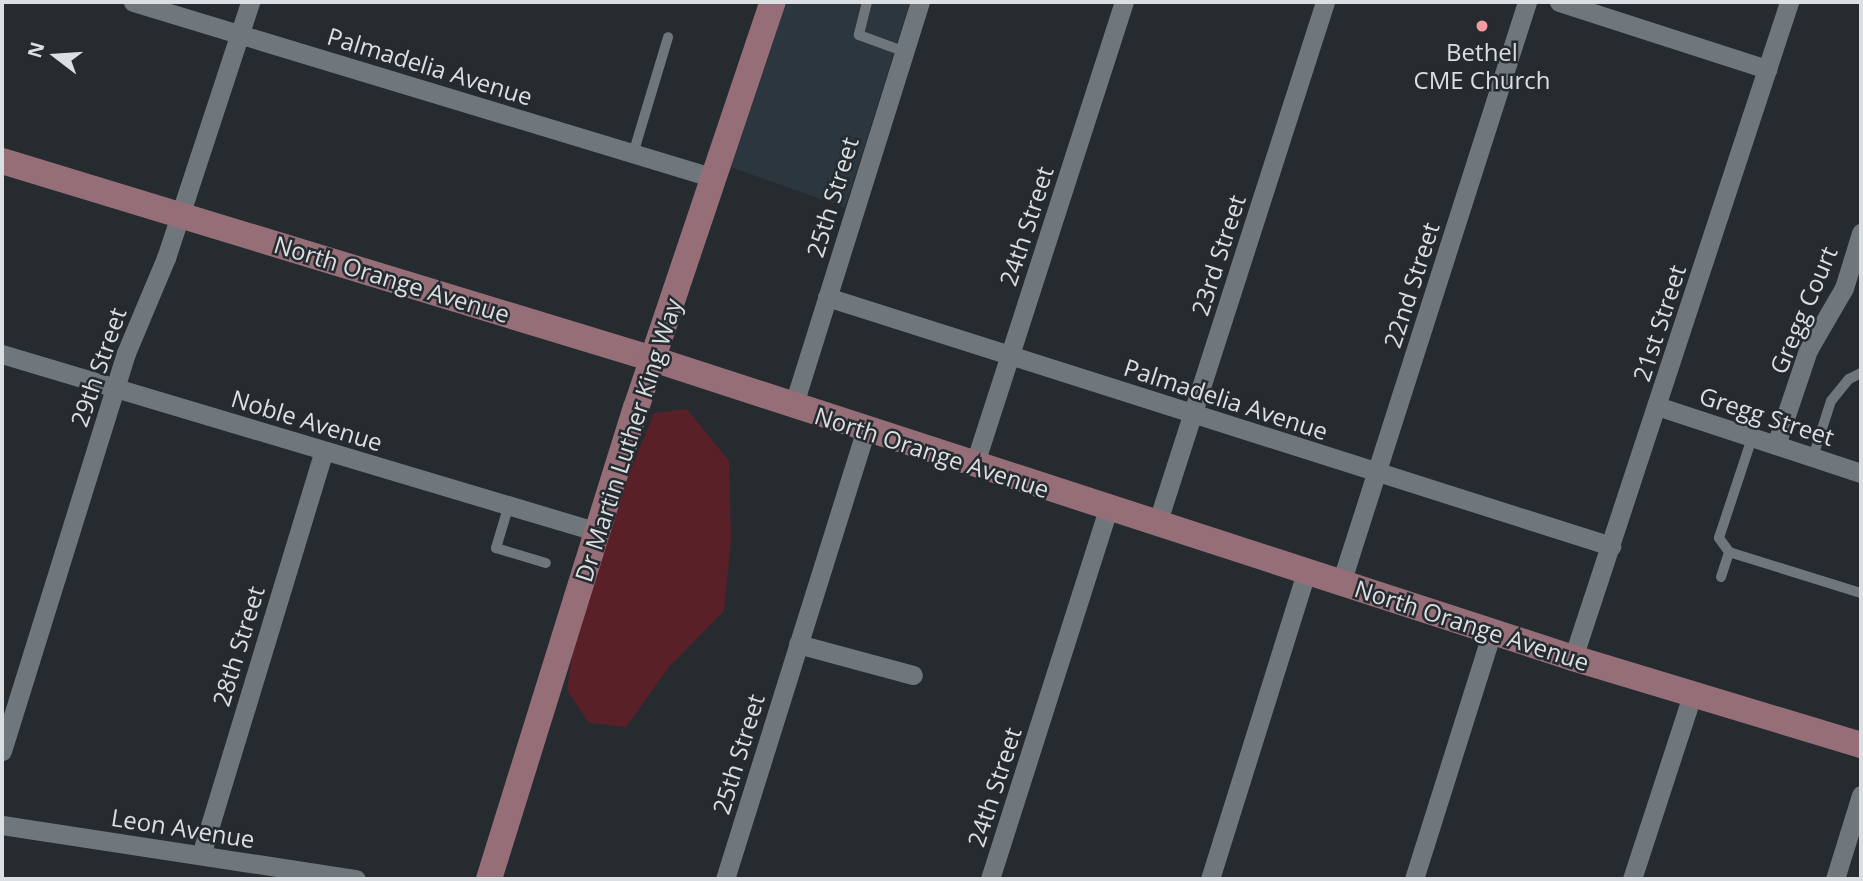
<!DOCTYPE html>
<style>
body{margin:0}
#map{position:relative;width:1863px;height:881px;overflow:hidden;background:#252b2f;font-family:"Open Sans",sans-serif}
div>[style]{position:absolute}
.built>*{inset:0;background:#2b363e}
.green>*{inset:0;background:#5a2028}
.lane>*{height:10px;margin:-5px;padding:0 5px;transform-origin:5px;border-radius:5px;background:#70777c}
.street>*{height:19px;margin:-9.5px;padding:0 9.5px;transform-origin:9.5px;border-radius:9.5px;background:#70777c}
.secondary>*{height:26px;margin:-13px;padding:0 13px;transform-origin:13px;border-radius:13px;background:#956e78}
.dots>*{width:19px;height:19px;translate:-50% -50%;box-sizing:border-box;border:4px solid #252b2f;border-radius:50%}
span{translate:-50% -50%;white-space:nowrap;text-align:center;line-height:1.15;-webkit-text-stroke:5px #252b2f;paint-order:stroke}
.poi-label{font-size:24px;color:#dbdfe2}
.street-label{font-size:24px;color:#dbdfe2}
.frame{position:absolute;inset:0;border:4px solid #dbdfe2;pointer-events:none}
.north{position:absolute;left:21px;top:21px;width:70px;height:70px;-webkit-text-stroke:5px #252b2f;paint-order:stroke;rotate:287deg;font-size:19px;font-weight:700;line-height:28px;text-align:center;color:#dbdfe2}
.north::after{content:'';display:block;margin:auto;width:24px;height:32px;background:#dbdfe2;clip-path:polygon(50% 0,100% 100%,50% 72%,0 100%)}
</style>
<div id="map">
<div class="built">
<i style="clip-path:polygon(783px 2px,910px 2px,845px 208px,728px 166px)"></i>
</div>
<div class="green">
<i style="clip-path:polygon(687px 409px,729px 461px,731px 541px,724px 611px,669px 667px,626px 727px,589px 723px,567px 690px,575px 636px,614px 511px,654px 413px)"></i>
</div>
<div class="lane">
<i style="left:867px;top:2px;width:34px;rotate:104deg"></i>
<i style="left:859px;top:35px;width:47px;rotate:20deg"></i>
<i style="left:633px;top:154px;width:122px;rotate:-73.3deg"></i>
<i style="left:1752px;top:438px;width:105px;rotate:108.3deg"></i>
<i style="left:1719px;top:538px;width:17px;rotate:54deg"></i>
<i style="left:1729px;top:552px;width:138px;rotate:17.3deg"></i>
<i style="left:1813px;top:457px;width:59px;rotate:-72.2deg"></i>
<i style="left:1831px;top:401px;width:28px;rotate:-51deg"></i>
<i style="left:1849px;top:379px;width:13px;rotate:-27deg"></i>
<i style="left:508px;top:508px;width:42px;rotate:106.7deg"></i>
<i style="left:496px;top:548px;width:52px;rotate:16.7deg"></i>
<i style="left:1721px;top:577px;width:26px;rotate:-72deg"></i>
</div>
<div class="street">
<i style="left:133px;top:2px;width:607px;rotate:16.85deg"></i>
<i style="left:1559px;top:2px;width:219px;rotate:17.9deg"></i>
<i style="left:827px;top:297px;width:823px;rotate:17.62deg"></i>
<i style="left:2px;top:354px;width:622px;rotate:16.63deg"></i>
<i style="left:1657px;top:406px;width:215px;rotate:18.2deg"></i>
<i style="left:793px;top:407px;width:424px;rotate:-72.6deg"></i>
<i style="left:1776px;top:445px;width:100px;rotate:-71.4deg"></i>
<i style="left:1808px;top:350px;width:72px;rotate:-59.9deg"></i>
<i style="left:1844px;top:288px;width:58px;rotate:-72.8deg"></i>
<i style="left:974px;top:466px;width:488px;rotate:-72.1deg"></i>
<i style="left:1157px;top:524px;width:548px;rotate:-72.16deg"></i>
<i style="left:1341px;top:583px;width:610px;rotate:-72.25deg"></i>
<i style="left:798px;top:644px;width:119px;rotate:15.1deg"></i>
<i style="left:1573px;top:658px;width:691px;rotate:-71.77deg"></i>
<i style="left:2px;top:751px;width:417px;rotate:-72.7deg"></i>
<i style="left:126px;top:353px;width:103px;rotate:-67.2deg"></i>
<i style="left:166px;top:258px;width:269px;rotate:-71.8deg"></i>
<i style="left:2px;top:825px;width:358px;rotate:8.7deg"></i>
<i style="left:201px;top:855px;width:422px;rotate:-73.1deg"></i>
<i style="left:725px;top:879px;width:469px;rotate:-72.6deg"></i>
<i style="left:990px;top:879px;width:388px;rotate:-72.3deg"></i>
<i style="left:1210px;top:879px;width:321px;rotate:-72.6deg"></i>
<i style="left:1414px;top:879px;width:260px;rotate:-72.5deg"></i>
<i style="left:1632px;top:879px;width:197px;rotate:-71.9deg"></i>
<i style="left:1835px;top:879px;width:88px;rotate:-72.8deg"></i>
</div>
<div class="secondary">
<i style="left:2px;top:161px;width:680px;rotate:16.92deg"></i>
<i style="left:653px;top:359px;width:967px;rotate:18deg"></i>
<i style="left:1573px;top:658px;width:301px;rotate:16.8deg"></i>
<i style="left:489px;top:879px;width:493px;rotate:-72.7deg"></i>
<i style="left:636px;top:408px;width:428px;rotate:-71.4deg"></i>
</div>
<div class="dots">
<i style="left:1482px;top:26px;background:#f49aa1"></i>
</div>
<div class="poi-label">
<span style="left:1482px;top:66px">Bethel<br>CME Church</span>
</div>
<div class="street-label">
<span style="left:430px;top:66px;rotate:17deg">Palmadelia Avenue</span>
<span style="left:832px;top:197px;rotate:-73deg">25th Street</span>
<span style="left:1026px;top:226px;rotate:-72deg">24th Street</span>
<span style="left:1218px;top:255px;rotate:-72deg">23rd Street</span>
<span style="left:392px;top:279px;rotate:17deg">North Orange Avenue</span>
<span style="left:1411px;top:285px;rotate:-72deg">22nd Street</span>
<span style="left:1803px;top:310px;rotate:-67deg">Gregg Court</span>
<span style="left:1659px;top:323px;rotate:-72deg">21st Street</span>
<span style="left:98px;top:367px;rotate:-71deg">29th Street</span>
<span style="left:1226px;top:399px;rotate:18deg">Palmadelia Avenue</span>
<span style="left:1767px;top:416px;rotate:18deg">Gregg Street</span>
<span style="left:307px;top:420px;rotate:17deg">Noble Avenue</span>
<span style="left:628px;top:440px;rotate:-72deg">Dr Martin Luther King Way</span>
<span style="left:932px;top:452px;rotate:18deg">North Orange Avenue</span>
<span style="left:1472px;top:625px;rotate:18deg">North Orange Avenue</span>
<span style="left:238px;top:646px;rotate:-73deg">28th Street</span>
<span style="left:738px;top:754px;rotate:-73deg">25th Street</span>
<span style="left:994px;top:787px;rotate:-72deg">24th Street</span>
<span style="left:183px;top:828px;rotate:9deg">Leon Avenue</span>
</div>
<div class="frame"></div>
<div class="north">N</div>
</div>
